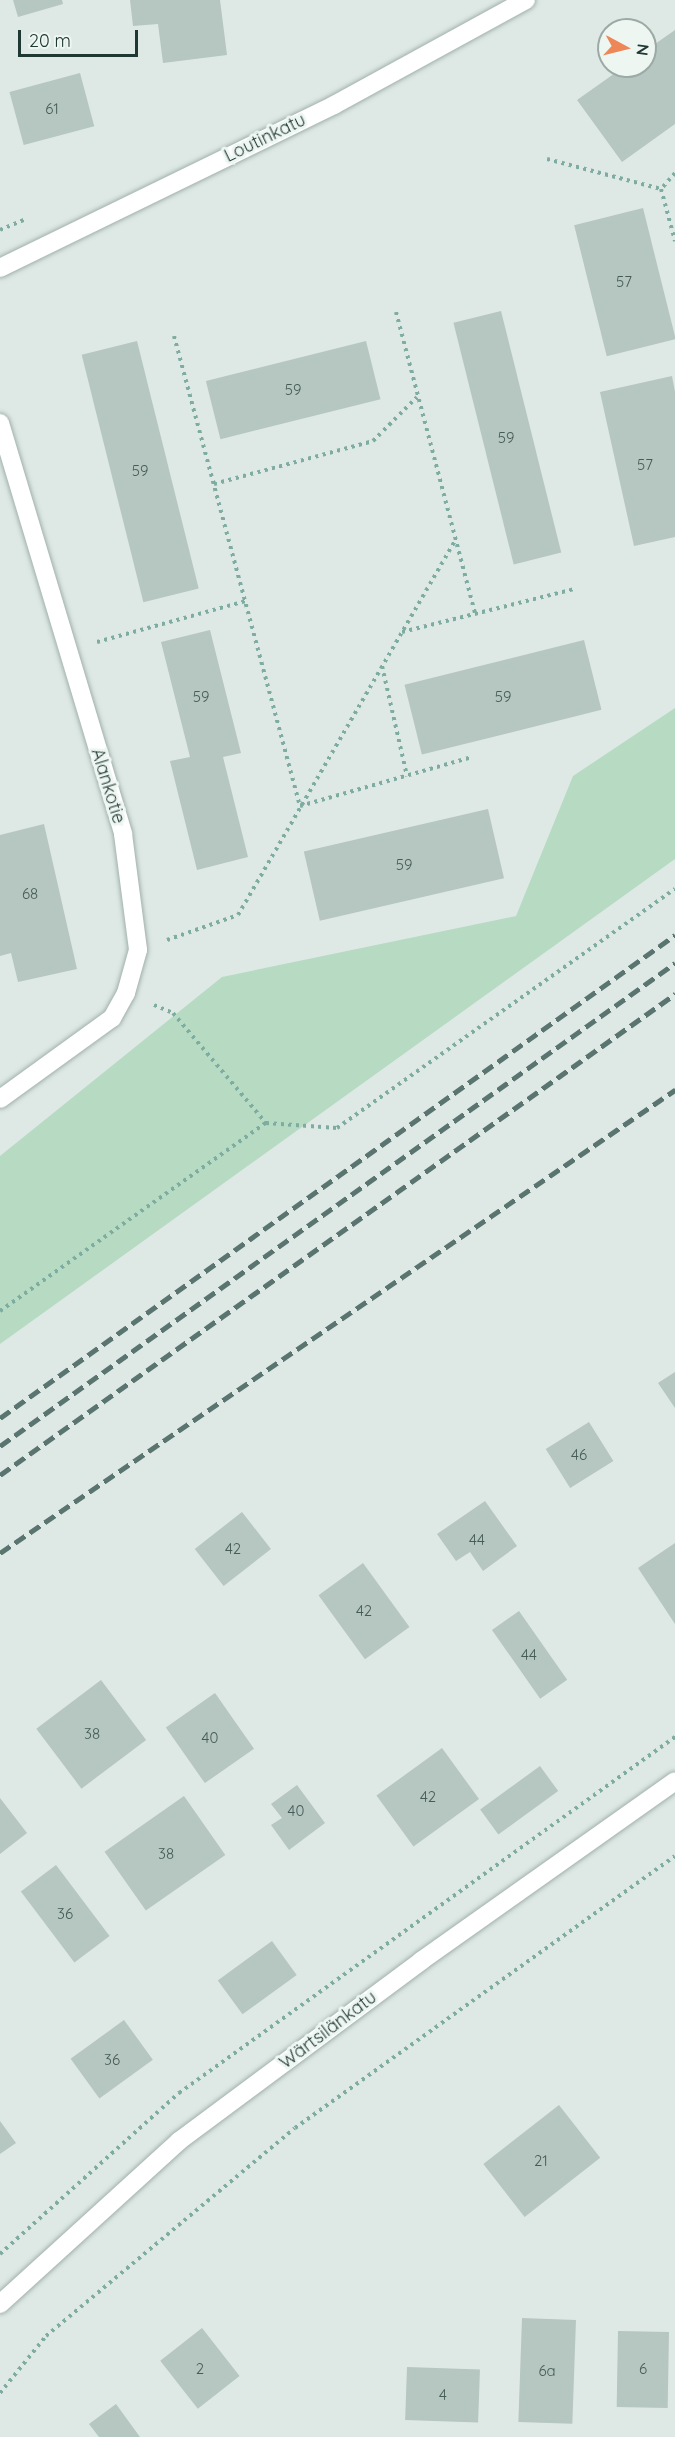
<!DOCTYPE html>
<meta charset="utf-8">
<style>
body{margin:0}
#map{position:relative;width:675px;height:2437px;overflow:hidden;background:#dee9e5;font-family:Quicksand,sans-serif}
div>[style]{position:absolute}
.green>*{inset:0;background:#b7dac3}
.building>*{inset:0;background:#b6c6c1;transform-origin:0 0}
.path>*{height:4px;margin-top:-2px;transform-origin:0;background:repeating-linear-gradient(90deg,#7faca1 0 3px,transparent 0 7.5px)}
.roads{filter:drop-shadow(0 0 2px #a1b0ac) drop-shadow(0 0 2px #a1b0ac)}
.street>*{height:18px;margin:-9px;padding:0 9px;transform-origin:9px;border-radius:9px;background:#fff}
.secondary>*{height:18px;margin:-9px;padding:0 9px;transform-origin:9px;border-radius:9px;background:#fff}
.rail>*{height:4.5px;margin-top:-2.25px;transform-origin:0;background:repeating-linear-gradient(90deg,#5a746f 0 12px,transparent 0 18px)}
span{translate:-50% -50%;white-space:nowrap;text-align:center;line-height:1.15;-webkit-text-stroke:6px #eef6f2;paint-order:stroke}
.number-label{font-size:15px;color:#465c56}
.number-label span{-webkit-text-stroke-width:0}
.street-label{font-size:18px;color:#203833}
.north{position:absolute;left:597px;top:18px;width:60px;height:60px;box-sizing:border-box;background:#eef6f2;border:2px solid #9caaa6;border-radius:50%;rotate:97deg;font-size:16px;font-weight:700;line-height:24px;text-align:center;color:#203833}
.north::after{content:'';display:block;margin:auto;width:21px;height:27px;background:#ed8758;clip-path:polygon(50% 0,100% 100%,50% 72%,0 100%)}
.scale{position:absolute;left:18px;top:30px;width:120px;height:27px;box-sizing:border-box;border:3px solid #203833;border-top:0;padding-left:8px;font-size:18px;line-height:21px;white-space:nowrap;color:#203833;-webkit-text-stroke:4px #eef6f2;paint-order:stroke}
</style>
<div id="map">
<div class="green">
<i style="clip-path:polygon(675px 708px,675px 859px,0 1344px,0 1156px,222px 977px,516px 916px,573px 776px)"></i>
</div>
<div class="building">
<i style="clip-path:polygon(13px 0,62px 0,63px 4px,18px 17px)"></i>
<i style="clip-path:polygon(130px 0,220px 0,227px 55px,163px 63px,158px 24px,133px 26px)"></i>
<i style="clip-path:polygon(675px 30px,675px 124px,622px 162px,577px 100px,625px 66px,645px 66px,645px 51px)"></i>
<i style="left:80px;top:73px;width:55px;height:73px;rotate:75deg"></i>
<i style="left:643px;top:208px;width:135px;height:71px;rotate:76deg"></i>
<i style="left:501px;top:311px;width:249px;height:49px;rotate:76deg"></i>
<i style="left:137px;top:341px;width:255px;height:57px;rotate:76deg"></i>
<i style="left:366px;top:341px;width:60px;height:165px;rotate:76deg"></i>
<i style="clip-path:polygon(672px 376px,675px 392px,675px 537px,634px 546px,600px 392px)"></i>
<i style="clip-path:polygon(210px 630px,241px 753px,223px 757px,248px 857px,197px 870px,170px 761px,190px 757px,161px 642px)"></i>
<i style="left:584px;top:640px;width:72px;height:185px;rotate:76deg"></i>
<i style="left:488px;top:809px;width:71px;height:189px;rotate:77deg"></i>
<i style="clip-path:polygon(44px 824px,77px 969px,18px 982px,11px 953px,0 956px,0 835px)"></i>
<i style="clip-path:polygon(675px 1372px,675px 1408px,658px 1383px)"></i>
<i style="left:589px;top:1422px;width:46px;height:51px;rotate:58deg"></i>
<i style="clip-path:polygon(485px 1501px,517px 1546px,483px 1571px,470px 1552px,456px 1561px,437px 1534px)"></i>
<i style="left:242px;top:1512px;width:47px;height:60px;rotate:52deg"></i>
<i style="clip-path:polygon(675px 1543px,675px 1624px,638px 1568px)"></i>
<i style="left:363px;top:1563px;width:79px;height:55px;rotate:54deg"></i>
<i style="left:519px;top:1611px;width:84px;height:33px;rotate:55deg"></i>
<i style="left:101px;top:1680px;width:75px;height:81px;rotate:53deg"></i>
<i style="left:215px;top:1693px;width:68px;height:60px;rotate:55deg"></i>
<i style="left:442px;top:1748px;width:63px;height:81px;rotate:54deg"></i>
<i style="left:540px;top:1766px;width:31px;height:74px;rotate:54deg"></i>
<i style="clip-path:polygon(297px 1785px,325px 1823px,289px 1850px,271px 1825px,282px 1818px,271px 1804px)"></i>
<i style="left:184px;top:1796px;width:72px;height:97px;rotate:55deg"></i>
<i style="clip-path:polygon(0 1798px,27px 1833px,0 1854px)"></i>
<i style="left:56px;top:1865px;width:89px;height:44px;rotate:53deg"></i>
<i style="left:272px;top:1941px;width:42px;height:67px;rotate:54deg"></i>
<i style="left:124px;top:2020px;width:49px;height:66px;rotate:54deg"></i>
<i style="left:559px;top:2105px;width:67px;height:96px;rotate:52deg"></i>
<i style="clip-path:polygon(0 2121px,16px 2143px,0 2154px)"></i>
<i style="left:522px;top:2318px;width:54px;height:104px;rotate:2deg"></i>
<i style="left:202px;top:2328px;width:61px;height:53px;rotate:52deg"></i>
<i style="left:618px;top:2331px;width:51px;height:76px;rotate:1deg"></i>
<i style="left:407px;top:2367px;width:73px;height:53px;rotate:2deg"></i>
<i style="clip-path:polygon(116px 2404px,140px 2437px,99px 2437px,89px 2424px)"></i>
</div>
<div class="path">
<i style="left:547px;top:159px;width:118px;rotate:14.7deg"></i>
<i style="left:675px;top:173px;width:21px;rotate:131deg"></i>
<i style="left:661px;top:189px;width:54px;rotate:74.9deg"></i>
<i style="left:0;top:230px;width:26px;rotate:-23deg"></i>
<i style="left:396px;top:312px;width:312px;rotate:75.3deg"></i>
<i style="left:174px;top:336px;width:487px;rotate:75deg"></i>
<i style="left:300px;top:806px;width:179px;rotate:-15.9deg"></i>
<i style="left:214px;top:484px;width:165px;rotate:-15.1deg"></i>
<i style="left:373px;top:441px;width:62px;rotate:-45deg"></i>
<i style="left:402px;top:632px;width:177px;rotate:-14deg"></i>
<i style="left:97px;top:642px;width:155px;rotate:-15.4deg"></i>
<i style="left:382px;top:666px;width:113px;rotate:77.2deg"></i>
<i style="left:167px;top:940px;width:75px;rotate:-19.4deg"></i>
<i style="left:238px;top:915px;width:433px;rotate:-59.9deg"></i>
<i style="left:154px;top:1005px;width:21px;rotate:23deg"></i>
<i style="left:173px;top:1013px;width:144px;rotate:49.8deg"></i>
<i style="left:266px;top:1123px;width:71px;rotate:4deg"></i>
<i style="left:337px;top:1128px;width:414px;rotate:-35.3deg"></i>
<i style="left:0;top:1311px;width:326px;rotate:-35.3deg"></i>
<i style="left:0;top:2254px;width:241px;rotate:-42deg"></i>
<i style="left:179px;top:2093px;width:611px;rotate:-35.67deg"></i>
<i style="left:0;top:2393px;width:73px;rotate:-51.1deg"></i>
<i style="left:46px;top:2336px;width:324px;rotate:-39.9deg"></i>
<i style="left:295px;top:2128px;width:467px;rotate:-35.6deg"></i>
</div>
<div class="roads">
<div class="street">
<i style="left:0;top:268px;width:372px;rotate:-26deg"></i>
<i style="left:334px;top:105px;width:219px;rotate:-28.7deg"></i>
<i style="left:0;top:423px;width:429px;rotate:73.3deg"></i>
<i style="left:123px;top:834px;width:117px;rotate:82.6deg"></i>
<i style="left:138px;top:950px;width:45px;rotate:105.6deg"></i>
<i style="left:126px;top:993px;width:29px;rotate:119deg"></i>
<i style="left:112px;top:1018px;width:138px;rotate:144.1deg"></i>
</div>
<div class="secondary">
<i style="left:0;top:2304px;width:242px;rotate:-42.3deg"></i>
<i style="left:179px;top:2141px;width:302px;rotate:-36.6deg"></i>
<i style="left:421px;top:1961px;width:311px;rotate:-35.3deg"></i>
</div>
</div>
<div class="rail">
<i style="left:0;top:1418px;width:830px;rotate:-35.59deg"></i>
<i style="left:0;top:1446px;width:830px;rotate:-35.59deg"></i>
<i style="left:0;top:1475px;width:829px;rotate:-35.47deg"></i>
<i style="left:0;top:1553px;width:819px;rotate:-34.45deg"></i>
</div>
<div class="number-label">
<span style="left:52px;top:109px">61</span>
<span style="left:624px;top:282px">57</span>
<span style="left:293px;top:390px">59</span>
<span style="left:506px;top:438px">59</span>
<span style="left:645px;top:465px">57</span>
<span style="left:140px;top:471px">59</span>
<span style="left:201px;top:697px">59</span>
<span style="left:503px;top:697px">59</span>
<span style="left:404px;top:865px">59</span>
<span style="left:30px;top:894px">68</span>
<span style="left:579px;top:1455px">46</span>
<span style="left:477px;top:1540px">44</span>
<span style="left:233px;top:1549px">42</span>
<span style="left:364px;top:1611px">42</span>
<span style="left:529px;top:1655px">44</span>
<span style="left:92px;top:1734px">38</span>
<span style="left:210px;top:1738px">40</span>
<span style="left:428px;top:1797px">42</span>
<span style="left:296px;top:1811px">40</span>
<span style="left:166px;top:1854px">38</span>
<span style="left:65px;top:1914px">36</span>
<span style="left:112px;top:2060px">36</span>
<span style="left:541px;top:2161px">21</span>
<span style="left:200px;top:2369px">2</span>
<span style="left:643px;top:2369px">6</span>
<span style="left:547px;top:2371px">6a</span>
<span style="left:443px;top:2395px">4</span>
</div>
<div class="street-label">
<span style="left:265px;top:138px;rotate:-26deg">Loutinkatu</span>
<span style="left:108px;top:786px;rotate:73deg">Alankotie</span>
<span style="left:328px;top:2030px;rotate:-37deg">Wärtsilänkatu</span>
</div>
<div class="north">N</div>
<div class="scale">20 m</div>
</div>
